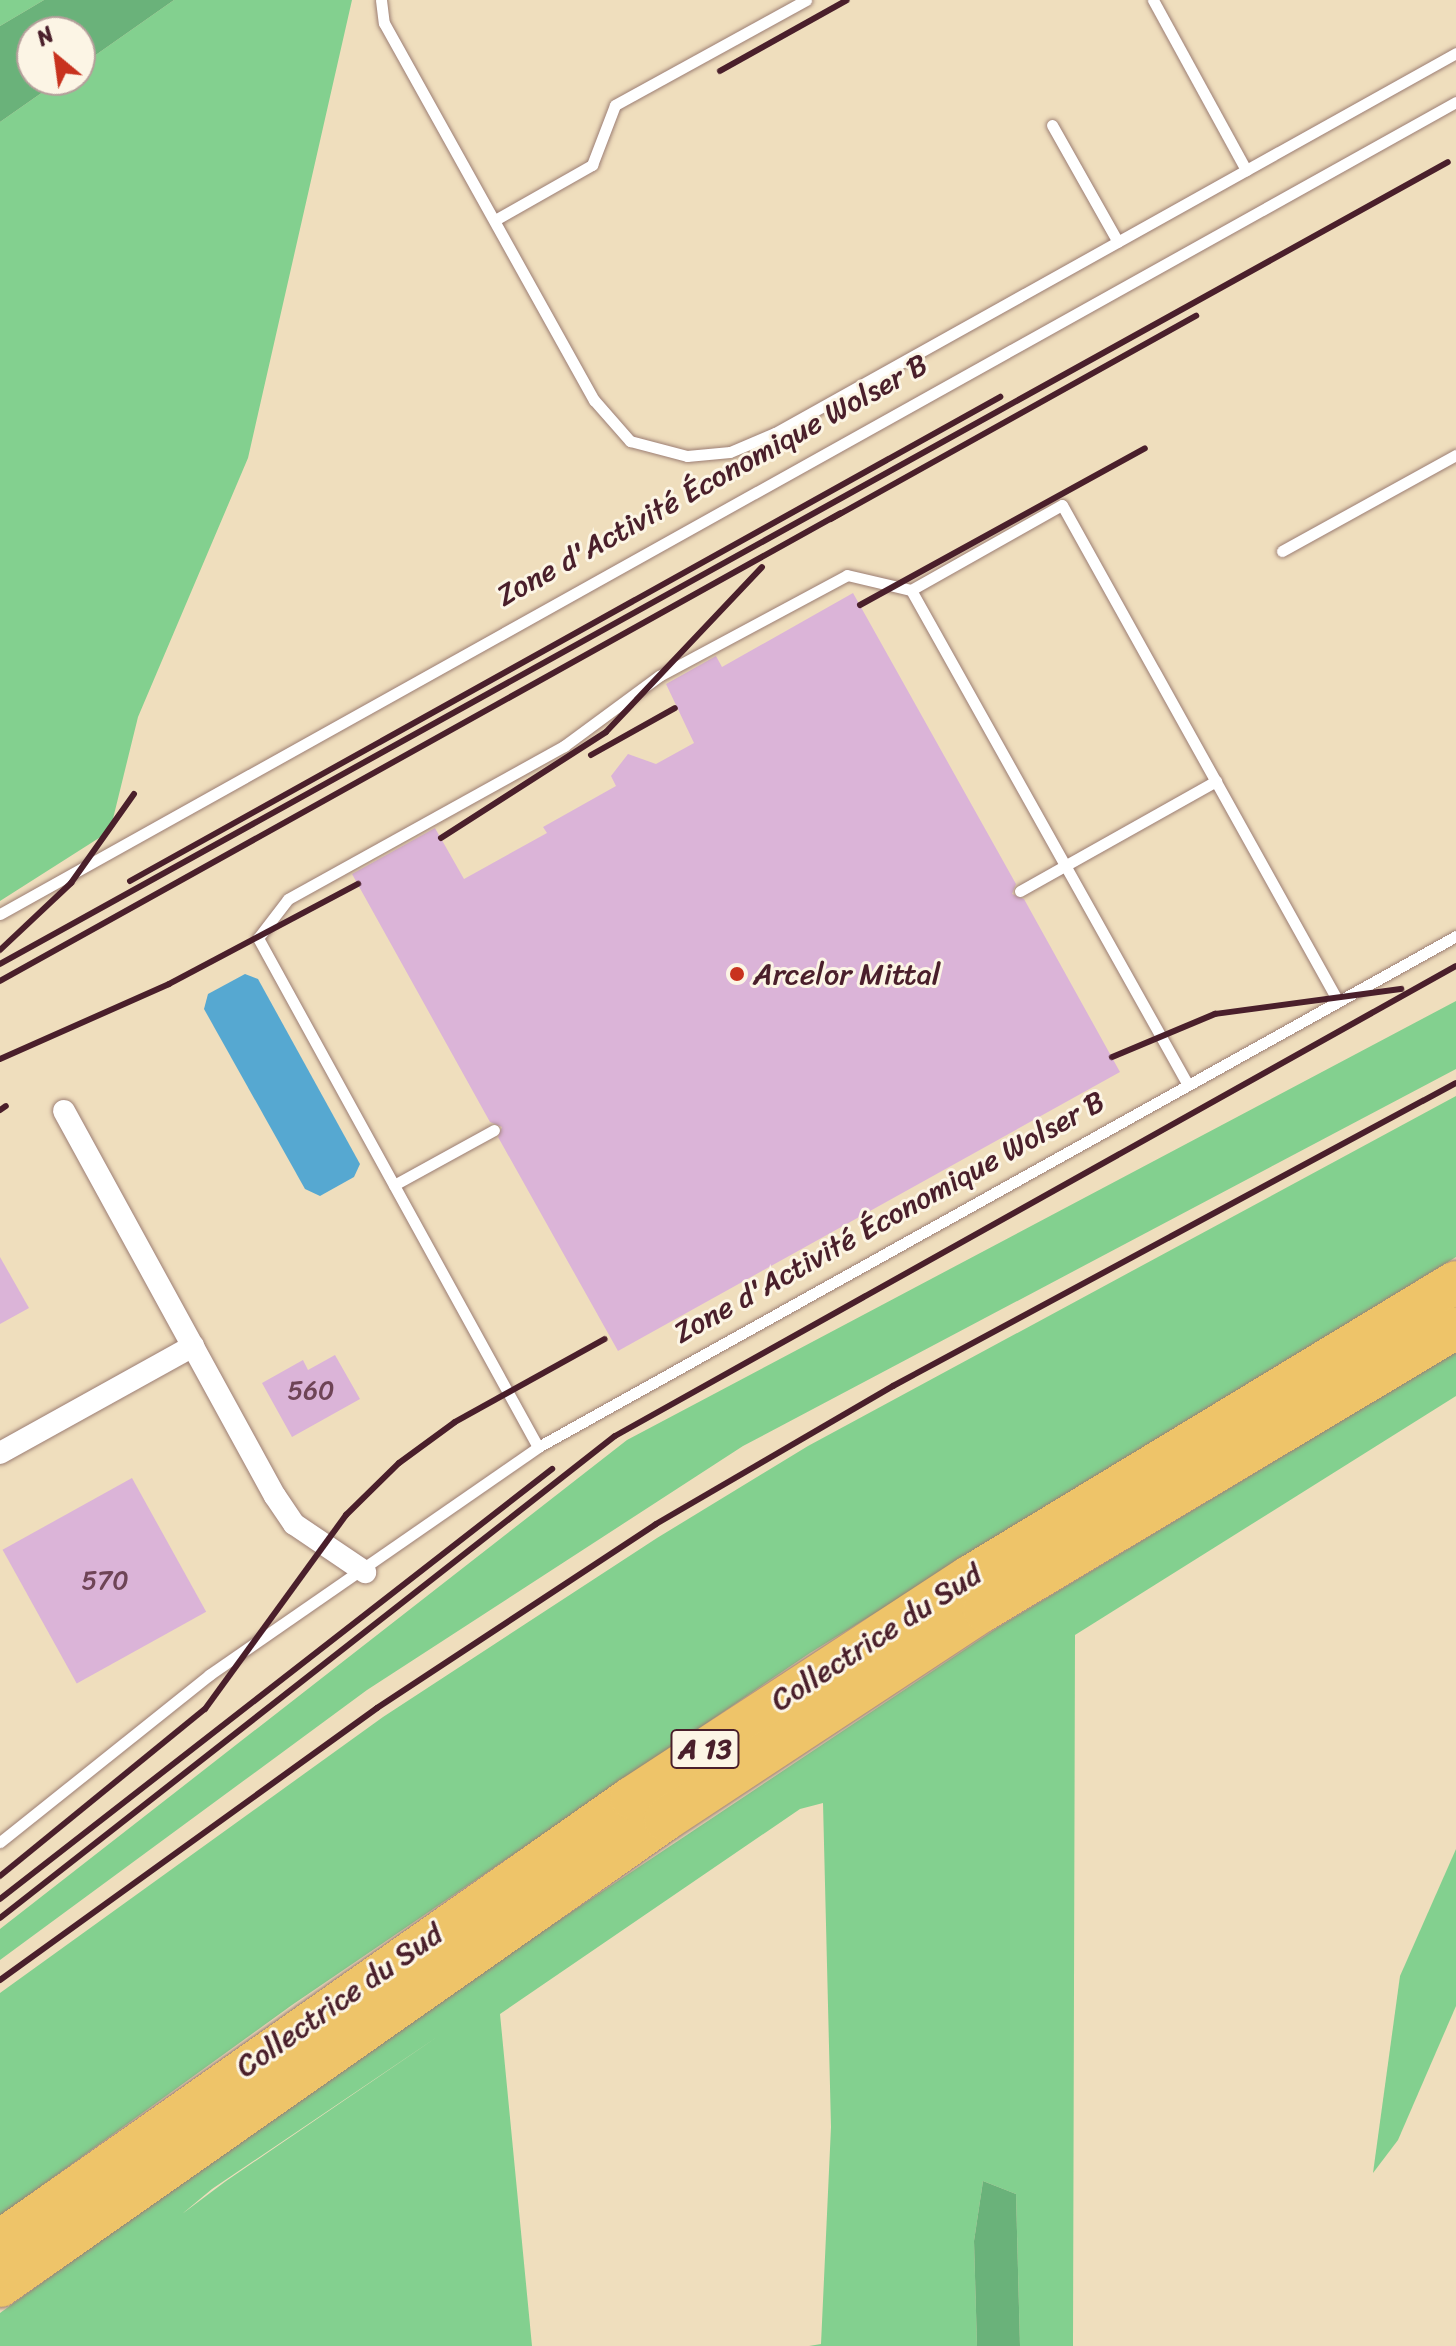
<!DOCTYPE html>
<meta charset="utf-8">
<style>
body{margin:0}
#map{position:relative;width:1456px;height:2346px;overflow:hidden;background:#efdebd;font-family:Sriracha,sans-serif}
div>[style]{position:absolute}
.green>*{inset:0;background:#83d08f}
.forest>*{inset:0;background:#6ab27a}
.water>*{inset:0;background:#56a8d1}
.building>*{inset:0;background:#dbb4d8;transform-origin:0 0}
.roads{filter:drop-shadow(0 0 2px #9c7e74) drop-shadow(0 0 2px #9c7e74)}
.lane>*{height:11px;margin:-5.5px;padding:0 5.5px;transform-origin:5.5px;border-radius:5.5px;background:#fff}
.street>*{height:22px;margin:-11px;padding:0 11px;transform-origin:11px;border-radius:11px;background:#fff}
.highway>*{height:42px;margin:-21px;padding:0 21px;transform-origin:21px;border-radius:21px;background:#eec469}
.rail>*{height:6px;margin:-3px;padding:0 3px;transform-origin:3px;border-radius:3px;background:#4a1f2b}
.dots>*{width:22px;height:22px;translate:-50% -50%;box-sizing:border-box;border:4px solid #fcf5e5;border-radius:50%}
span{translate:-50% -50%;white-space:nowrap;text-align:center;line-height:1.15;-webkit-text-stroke:6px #fcf5e5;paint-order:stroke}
.number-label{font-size:26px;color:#6e4456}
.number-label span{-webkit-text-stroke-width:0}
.shield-label span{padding:2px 6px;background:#fcf5e5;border:2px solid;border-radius:6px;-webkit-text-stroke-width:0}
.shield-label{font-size:28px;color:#4a1f2b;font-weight:700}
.street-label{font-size:30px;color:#4a1f2b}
.poi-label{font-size:30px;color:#4a1f2b}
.left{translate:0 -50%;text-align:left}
.north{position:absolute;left:16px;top:16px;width:80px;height:80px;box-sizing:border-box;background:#fcf5e5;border:2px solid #b59f9b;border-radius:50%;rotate:331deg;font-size:22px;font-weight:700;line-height:32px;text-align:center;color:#4a1f2b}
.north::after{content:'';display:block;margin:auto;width:28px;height:36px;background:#c8321e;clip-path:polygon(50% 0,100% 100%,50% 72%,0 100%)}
</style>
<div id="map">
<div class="green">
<i style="clip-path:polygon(0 0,44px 0,0 26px)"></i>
<i style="clip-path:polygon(174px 0,352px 0,248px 458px,138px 717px,110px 831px,0 901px,0 122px,60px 80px,80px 80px,80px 66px)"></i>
<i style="clip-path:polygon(1456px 1001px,1456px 1069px,743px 1446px,367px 1690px,0 1960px,0 1929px,627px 1440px)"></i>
<i style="clip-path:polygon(1456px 1096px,1456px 1257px,810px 1653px,292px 2005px,0 2216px,0 1993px,383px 1717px,657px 1538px,808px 1446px)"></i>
<i style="clip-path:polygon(evenodd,1456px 1352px,1456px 1396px,1075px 1635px,1073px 2346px,1020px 2346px,1016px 2194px,983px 2181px,974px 2241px,977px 2346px,809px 2346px,821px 2344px,831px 2127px,823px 1803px,800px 1809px,500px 2014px,532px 2346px,0 2346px,0 2313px,369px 2047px,997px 1628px,1456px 1352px,440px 2035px,226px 2181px,182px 2214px,212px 2189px,440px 2035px)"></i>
<i style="clip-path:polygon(1456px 1849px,1456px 2006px,1398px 2140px,1373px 2173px,1400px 1976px)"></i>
</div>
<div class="forest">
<i style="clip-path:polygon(44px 0,174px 0,80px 66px,80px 32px,32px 32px,32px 80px,60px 80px,0 122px,0 26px)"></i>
<i style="clip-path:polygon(983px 2181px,1016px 2194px,1020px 2346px,977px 2346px,974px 2241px)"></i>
</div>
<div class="water">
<i style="clip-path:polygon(245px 974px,258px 979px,360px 1164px,354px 1177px,320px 1196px,305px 1189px,204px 1009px,208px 994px)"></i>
</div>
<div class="building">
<i style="clip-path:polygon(853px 593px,1016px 884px,1012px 894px,1024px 899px,1120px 1072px,618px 1351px,498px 1137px,502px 1127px,490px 1122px,352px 874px,435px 828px,464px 879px,547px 833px,543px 827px,616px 786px,611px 776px,628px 754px,656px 764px,694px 743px,666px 684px,716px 656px,722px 667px)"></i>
<i style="clip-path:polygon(0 1257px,29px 1308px,0 1324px)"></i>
<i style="clip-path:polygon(335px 1355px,360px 1399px,292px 1437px,262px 1383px,303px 1360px,308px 1370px)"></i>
<i style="left:132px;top:1478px;width:153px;height:148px;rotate:61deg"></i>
</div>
<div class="roads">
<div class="lane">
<i style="left:381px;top:0;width:23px;rotate:83deg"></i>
<i style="left:384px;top:23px;width:432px;rotate:60.9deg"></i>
<i style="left:594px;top:400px;width:55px;rotate:48.7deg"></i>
<i style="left:630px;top:441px;width:59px;rotate:14.7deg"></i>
<i style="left:687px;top:456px;width:43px;rotate:-5.3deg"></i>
<i style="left:730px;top:452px;width:49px;rotate:-22.9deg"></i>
<i style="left:775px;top:433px;width:780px;rotate:-29.16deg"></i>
<i style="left:1153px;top:0;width:194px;rotate:61.3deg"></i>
<i style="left:1052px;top:125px;width:134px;rotate:60.6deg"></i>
<i style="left:495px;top:220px;width:112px;rotate:-29.6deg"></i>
<i style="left:592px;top:165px;width:64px;rotate:-69deg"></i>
<i style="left:615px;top:105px;width:218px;rotate:-28.8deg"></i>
<i style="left:1282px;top:551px;width:199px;rotate:-28.9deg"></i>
<i style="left:1020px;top:891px;width:225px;rotate:-29.3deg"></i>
<i style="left:0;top:914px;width:1667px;rotate:-29.15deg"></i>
<i style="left:1188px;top:1085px;width:567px;rotate:-119.23deg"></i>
<i style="left:911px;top:590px;width:173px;rotate:-29.4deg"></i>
<i style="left:1062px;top:505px;width:568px;rotate:60.91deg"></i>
<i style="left:394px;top:1185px;width:114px;rotate:-28.8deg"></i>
<i style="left:538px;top:1447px;width:581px;rotate:-118.82deg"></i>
<i style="left:258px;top:938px;width:49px;rotate:-52.4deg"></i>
<i style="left:288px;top:899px;width:316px;rotate:-29deg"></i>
<i style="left:564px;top:746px;width:118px;rotate:-36.4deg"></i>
<i style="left:659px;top:676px;width:213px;rotate:-28.2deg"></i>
<i style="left:847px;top:575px;width:66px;rotate:13.2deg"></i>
<i style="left:0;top:1842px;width:268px;rotate:-38.6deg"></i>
<i style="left:209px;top:1675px;width:400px;rotate:-34.7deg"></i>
<i style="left:538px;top:1447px;width:1051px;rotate:-29.1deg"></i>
</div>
<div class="street">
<i style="left:64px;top:1111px;width:439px;rotate:61.3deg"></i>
<i style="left:275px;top:1496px;width:34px;rotate:56deg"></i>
<i style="left:294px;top:1524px;width:86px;rotate:34.1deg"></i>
<i style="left:0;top:1453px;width:221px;rotate:-29deg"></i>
</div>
<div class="highway">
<i style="left:0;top:2241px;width:771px;rotate:-35.07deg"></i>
<i style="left:631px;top:1798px;width:404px;rotate:-33.2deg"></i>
<i style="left:969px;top:1577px;width:569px;rotate:-31.21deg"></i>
<i style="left:0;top:2286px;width:812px;rotate:-35.02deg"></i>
<i style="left:665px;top:1820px;width:382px;rotate:-33.4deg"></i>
<i style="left:984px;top:1610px;width:550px;rotate:-30.86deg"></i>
</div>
</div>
<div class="rail">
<i style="left:720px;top:71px;width:145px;rotate:-29.2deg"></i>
<i style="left:831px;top:519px;width:418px;rotate:-29.1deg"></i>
<i style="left:860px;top:605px;width:325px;rotate:-28.8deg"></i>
<i style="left:591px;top:755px;width:96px;rotate:-29.2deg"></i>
<i style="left:441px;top:838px;width:196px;rotate:-32.7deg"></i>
<i style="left:606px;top:732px;width:227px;rotate:-46.6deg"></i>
<i style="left:130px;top:881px;width:996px;rotate:-29.09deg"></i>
<i style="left:0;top:950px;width:98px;rotate:-43.3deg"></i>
<i style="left:71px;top:883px;width:109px;rotate:-54.7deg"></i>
<i style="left:0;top:964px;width:1655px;rotate:-28.98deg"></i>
<i style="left:0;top:981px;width:962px;rotate:-29.1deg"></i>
<i style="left:1112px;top:1057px;width:112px;rotate:-22.7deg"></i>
<i style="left:1215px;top:1014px;width:188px;rotate:-7.7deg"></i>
<i style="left:0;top:1059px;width:185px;rotate:-23.9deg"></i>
<i style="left:169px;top:984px;width:214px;rotate:-27.9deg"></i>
<i style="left:0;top:1110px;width:7px;rotate:-34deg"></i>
<i style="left:0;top:1876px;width:264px;rotate:-39.2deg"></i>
<i style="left:205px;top:1709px;width:240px;rotate:-54deg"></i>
<i style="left:346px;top:1515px;width:74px;rotate:-44.5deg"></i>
<i style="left:399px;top:1463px;width:69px;rotate:-36.2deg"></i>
<i style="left:455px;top:1422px;width:171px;rotate:-29deg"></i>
<i style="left:0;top:1899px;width:700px;rotate:-37.92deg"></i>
<i style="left:0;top:1918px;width:781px;rotate:-38.09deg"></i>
<i style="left:615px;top:1436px;width:963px;rotate:-29.2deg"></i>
<i style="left:0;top:1980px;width:465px;rotate:-35.8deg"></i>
<i style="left:377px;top:1708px;width:334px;rotate:-33.4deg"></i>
<i style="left:656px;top:1524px;width:274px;rotate:-30.2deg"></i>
<i style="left:893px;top:1386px;width:639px;rotate:-28.29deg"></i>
</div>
<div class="dots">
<i style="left:737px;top:974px;background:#c8321e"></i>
</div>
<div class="number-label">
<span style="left:311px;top:1391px">560</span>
<span style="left:105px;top:1581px">570</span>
</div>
<div class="shield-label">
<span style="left:705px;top:1749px">A 13</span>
</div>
<div class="street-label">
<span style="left:712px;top:480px;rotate:-29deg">Zone d'Activité Économique Wolser B</span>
<span style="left:889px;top:1217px;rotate:-29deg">Zone d'Activité Économique Wolser B</span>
<span style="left:876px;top:1637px;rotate:-33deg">Collectrice du Sud</span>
<span style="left:339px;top:2000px;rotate:-35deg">Collectrice du Sud</span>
</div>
<div class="poi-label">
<span class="left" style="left:753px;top:974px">Arcelor Mittal</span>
</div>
<div class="north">N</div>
</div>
